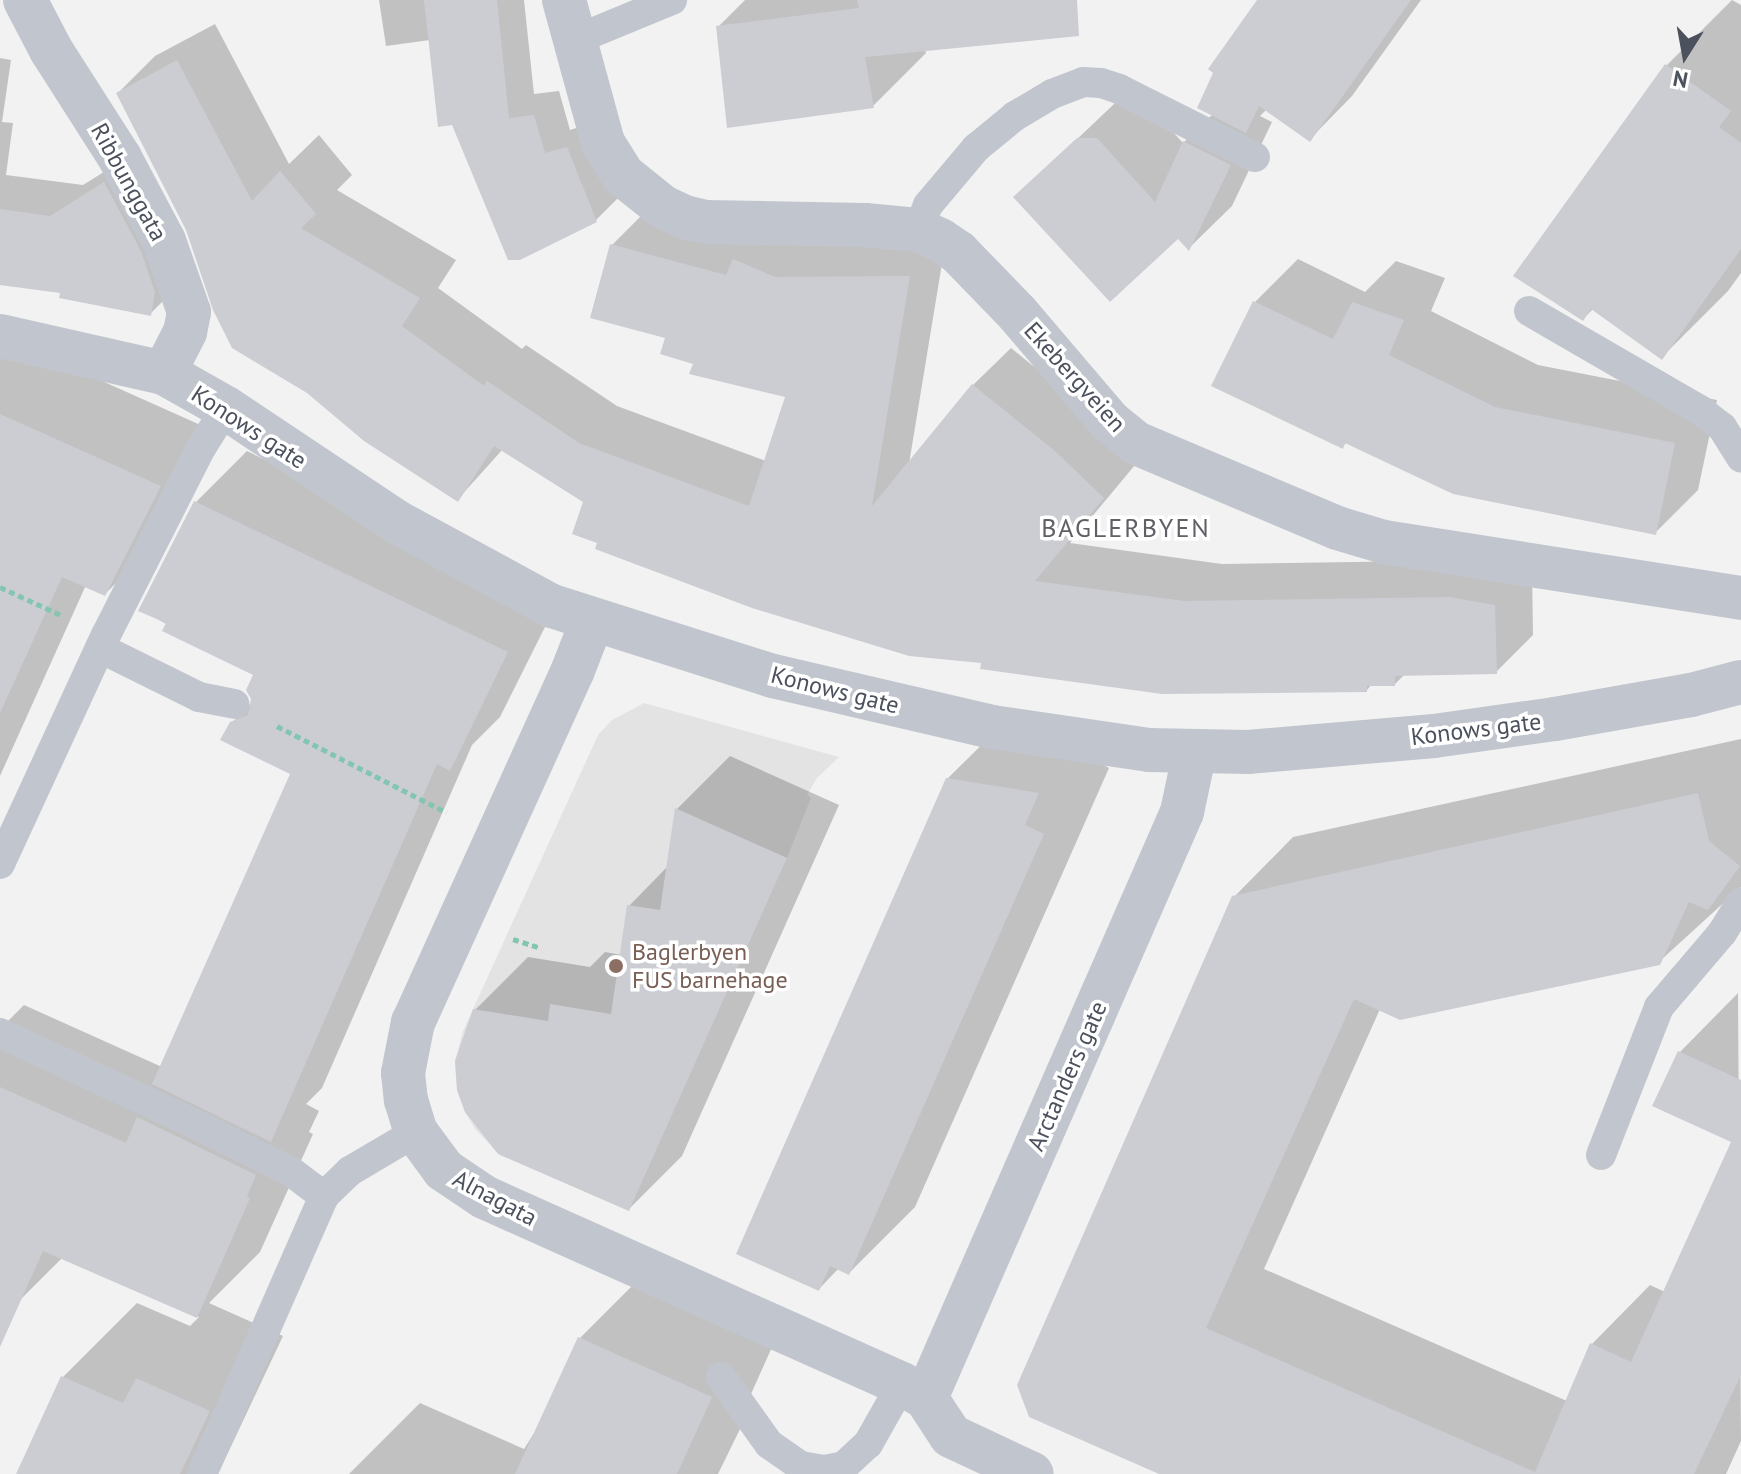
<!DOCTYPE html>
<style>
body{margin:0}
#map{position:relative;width:1741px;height:1474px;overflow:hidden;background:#f3f2f2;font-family:"PT Sans",sans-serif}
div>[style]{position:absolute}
.education>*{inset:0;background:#e4e3e3}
.shadow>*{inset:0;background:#0003}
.building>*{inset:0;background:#cccdd3}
.path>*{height:5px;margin-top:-2.5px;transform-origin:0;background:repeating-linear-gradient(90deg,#82c5b0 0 6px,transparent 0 10px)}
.lane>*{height:30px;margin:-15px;padding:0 15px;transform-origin:15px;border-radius:15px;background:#c1c6ce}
.street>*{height:44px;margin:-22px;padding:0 22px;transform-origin:22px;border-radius:22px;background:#c1c6ce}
.dots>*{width:22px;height:22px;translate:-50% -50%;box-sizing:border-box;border:4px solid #fff;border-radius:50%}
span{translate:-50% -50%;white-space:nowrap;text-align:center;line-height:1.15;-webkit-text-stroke:7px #fff;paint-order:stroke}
.street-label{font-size:24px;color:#4b515d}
.education-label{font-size:24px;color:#785e54}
.left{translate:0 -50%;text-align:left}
.neighbourhood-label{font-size:26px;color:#5f6065;letter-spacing:2px}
.north{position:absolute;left:1645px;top:16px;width:80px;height:80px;-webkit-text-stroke:6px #fff;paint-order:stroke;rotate:191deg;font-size:22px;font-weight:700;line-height:32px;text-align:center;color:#4b515d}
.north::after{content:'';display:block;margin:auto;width:28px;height:36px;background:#4b515d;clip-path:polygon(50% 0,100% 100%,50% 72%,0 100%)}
</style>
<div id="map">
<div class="education">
<i style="clip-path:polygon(644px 703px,839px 757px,817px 778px,807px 795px,811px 798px,787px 858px,629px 1211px,500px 1155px,475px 1129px,465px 1112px,457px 1090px,455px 1061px,463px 1031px,598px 735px,612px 720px)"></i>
</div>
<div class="shadow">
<i style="clip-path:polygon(379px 0,524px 0,534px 94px,559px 91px,570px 130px,592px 123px,621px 195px,596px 220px,430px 40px,386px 46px)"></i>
<i style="clip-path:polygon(745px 0,1050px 0,925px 49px,926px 53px,873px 106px,718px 27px)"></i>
<i style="clip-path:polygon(1260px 0,1421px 0,1352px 96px,1310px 139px,1267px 109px,1260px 116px,1272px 122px,1232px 206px,1189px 248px,1178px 236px,1016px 197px,1132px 87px,1183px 143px,1213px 114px)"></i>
<i style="clip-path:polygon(1732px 0,1741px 5px,1741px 273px,1728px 291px,1662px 357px,1594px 308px,1583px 319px,1516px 275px,1667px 65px)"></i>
<i style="clip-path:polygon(215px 24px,289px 164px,319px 135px,352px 175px,337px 190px,456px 260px,438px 288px,522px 349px,526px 345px,617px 406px,766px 461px,787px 396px,696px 363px,667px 337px,612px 245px,649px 208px,946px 239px,909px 464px,973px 385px,1011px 348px,1092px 414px,1140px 459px,1070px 543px,1222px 564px,1487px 560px,1532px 568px,1533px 635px,1496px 672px,1405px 674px,1395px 684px,1372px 684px,1367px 690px,983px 662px,586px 502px,503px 449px,458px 499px,188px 229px,118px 93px,155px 56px)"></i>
<i style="clip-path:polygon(0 58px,11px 60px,2px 122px,13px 123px,6px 175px,83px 185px,136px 152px,182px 282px,150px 314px,62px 291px,0 283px)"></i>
<i style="clip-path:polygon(1298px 259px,1365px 292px,1396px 261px,1445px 278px,1431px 311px,1538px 365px,1717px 400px,1698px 490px,1655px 533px,1347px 442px,1342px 447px,1255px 302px)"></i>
<i style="clip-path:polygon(0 344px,55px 360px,214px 431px,160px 539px,105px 594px,86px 585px,0 776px)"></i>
<i style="clip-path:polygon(247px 451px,558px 601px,500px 717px,472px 745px,322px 1088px,306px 1104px,319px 1111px,309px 1132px,313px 1134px,260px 1252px,209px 1303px,283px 1336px,218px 1474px,18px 1474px,63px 1377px,137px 1303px,190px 1326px,199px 1317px,63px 1257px,19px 1301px,0 1293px,0 1029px,24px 1005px,162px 1067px,293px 773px,232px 723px,253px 701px,256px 674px,141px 610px,196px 502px)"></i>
<i style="clip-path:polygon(1014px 713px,1109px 768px,915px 1207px,849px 1273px,839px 1268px,819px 1289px,947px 779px)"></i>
<i style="clip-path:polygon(1741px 739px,1741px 887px,1661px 960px,1380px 1009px,1264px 1269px,1567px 1401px,1592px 1344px,1650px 1285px,1665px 1292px,1734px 1141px,1680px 1052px,1738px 993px,1741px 1441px,1726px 1474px,1163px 1474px,1234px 897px,1293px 837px)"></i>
<i style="clip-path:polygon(730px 756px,839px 805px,682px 1156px,629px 1209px,475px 1010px,528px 957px,590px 967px,605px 952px,622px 955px,629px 906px,668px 866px,677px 809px)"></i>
<i style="clip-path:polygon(651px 1267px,782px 1325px,738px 1423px,742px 1425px,718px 1474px,349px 1474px,420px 1403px,524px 1449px,540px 1424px,580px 1338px)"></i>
</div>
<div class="building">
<i style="clip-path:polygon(424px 0,497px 0,509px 118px,534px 115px,545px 153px,567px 147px,597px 222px,520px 260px,508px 260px,452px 125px,438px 127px)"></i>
<i style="clip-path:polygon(857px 0,1077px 0,1079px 36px,865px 57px,874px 108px,727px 128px,716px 26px,859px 8px)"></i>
<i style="clip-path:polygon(1257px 0,1411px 0,1310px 142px,1259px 106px,1246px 133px,1197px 108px,1213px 73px,1208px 69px)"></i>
<i style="clip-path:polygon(177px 60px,252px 201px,280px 171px,316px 214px,301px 228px,420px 298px,402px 326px,484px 386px,487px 381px,579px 443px,749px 506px,785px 397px,689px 374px,693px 364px,660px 354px,665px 338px,590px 318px,610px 244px,726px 275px,733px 259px,775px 277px,910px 276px,872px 506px,972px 384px,1055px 451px,1104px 498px,1035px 581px,1184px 601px,1449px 597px,1495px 605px,1497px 674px,1395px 676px,1395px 686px,1367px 686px,1367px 692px,1162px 694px,980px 669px,981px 663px,909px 656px,752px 608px,595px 549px,597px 543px,572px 534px,583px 502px,494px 446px,458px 502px,364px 441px,307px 393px,232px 348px,213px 310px,186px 230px,116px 93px)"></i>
<i style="clip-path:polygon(1665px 64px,1731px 111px,1719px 127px,1741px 143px,1741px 249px,1662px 360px,1591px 309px,1583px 321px,1513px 276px)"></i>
<i style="clip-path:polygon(1077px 138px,1097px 138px,1155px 202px,1183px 141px,1231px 165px,1189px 251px,1178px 239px,1110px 302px,1013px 197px)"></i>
<i style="clip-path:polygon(104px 182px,141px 251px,155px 292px,151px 316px,59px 298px,60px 293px,0 285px,0 209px,50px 216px)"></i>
<i style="clip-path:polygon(1253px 301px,1333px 339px,1352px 302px,1404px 320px,1389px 355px,1495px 407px,1675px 443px,1656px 535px,1453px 494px,1345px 443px,1343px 449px,1211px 386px)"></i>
<i style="clip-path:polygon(0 414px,161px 486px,105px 596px,62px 577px,0 713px)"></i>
<i style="clip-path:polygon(194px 501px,508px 652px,450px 771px,437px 764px,271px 1142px,152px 1084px,290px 774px,220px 740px,230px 722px,248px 715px,251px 699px,246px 690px,253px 675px,162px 631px,166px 623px,138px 611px)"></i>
<i style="clip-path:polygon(946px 778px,1039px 793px,1025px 825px,1044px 834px,849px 1275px,830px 1266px,819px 1291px,736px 1254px)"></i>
<i style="clip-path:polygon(1698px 793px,1709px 841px,1740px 866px,1708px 910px,1689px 902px,1660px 965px,1400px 1020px,1354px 999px,1206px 1328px,1535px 1472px,1590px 1343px,1631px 1362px,1731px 1142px,1652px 1106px,1678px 1051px,1741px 1080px,1741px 1375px,1694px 1474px,1159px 1474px,1029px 1417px,1017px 1385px,1232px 896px)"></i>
<i style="clip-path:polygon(675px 808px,787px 858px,629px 1211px,498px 1154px,465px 1112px,457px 1090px,455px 1061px,473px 1009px,548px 1021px,550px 1004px,611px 1014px,627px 905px,660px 910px)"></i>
<i style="clip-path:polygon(0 1087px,126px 1143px,137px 1117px,256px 1175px,247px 1196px,250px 1198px,197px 1318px,43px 1251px,0 1347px)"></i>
<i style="clip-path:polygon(578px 1337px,712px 1397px,677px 1474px,515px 1474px)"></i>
<i style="clip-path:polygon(61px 1376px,123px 1403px,136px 1378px,210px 1411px,180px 1474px,16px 1474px)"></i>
</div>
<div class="path">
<i style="left:0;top:587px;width:67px;rotate:24.7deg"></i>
<i style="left:277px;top:726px;width:190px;rotate:27deg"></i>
<i style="left:513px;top:939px;width:29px;rotate:18deg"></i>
</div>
<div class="lane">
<i style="left:575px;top:40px;width:105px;rotate:-22.4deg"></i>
<i style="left:918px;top:230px;width:27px;rotate:-68deg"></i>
<i style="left:928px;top:205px;width:75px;rotate:-49.9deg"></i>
<i style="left:976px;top:148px;width:50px;rotate:-39.4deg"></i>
<i style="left:1015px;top:116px;width:43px;rotate:-30.7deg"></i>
<i style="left:1052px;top:94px;width:33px;rotate:-21deg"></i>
<i style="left:1083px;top:82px;width:18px;rotate:3deg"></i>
<i style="left:1101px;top:83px;width:19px;rotate:18deg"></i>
<i style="left:1119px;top:89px;width:152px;rotate:26.6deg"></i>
<i style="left:1529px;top:311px;width:198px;rotate:30.1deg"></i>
<i style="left:1700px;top:410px;width:28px;rotate:38deg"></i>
<i style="left:1722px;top:427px;width:36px;rotate:58deg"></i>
<i style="left:100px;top:648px;width:110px;rotate:26.3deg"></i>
<i style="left:199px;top:697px;width:36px;rotate:11deg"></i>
<i style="left:0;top:864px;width:252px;rotate:-65.2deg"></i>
<i style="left:106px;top:635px;width:210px;rotate:-63.1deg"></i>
<i style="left:201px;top:448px;width:47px;rotate:-58deg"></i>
<i style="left:0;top:1033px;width:208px;rotate:25deg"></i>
<i style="left:189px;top:1121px;width:116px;rotate:26.6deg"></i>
<i style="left:293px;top:1173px;width:39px;rotate:37deg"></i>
<i style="left:1601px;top:1155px;width:159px;rotate:-68.6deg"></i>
<i style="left:1659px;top:1007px;width:97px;rotate:-49.6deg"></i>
<i style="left:1722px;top:933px;width:36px;rotate:-58deg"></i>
<i style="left:721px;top:1377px;width:82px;rotate:54.4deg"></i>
<i style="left:769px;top:1444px;width:39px;rotate:35deg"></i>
<i style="left:801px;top:1466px;width:23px;rotate:10deg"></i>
<i style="left:824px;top:1470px;width:20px;rotate:-11deg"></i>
<i style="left:844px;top:1466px;width:33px;rotate:-43deg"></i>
<i style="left:868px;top:1444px;width:69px;rotate:-60.5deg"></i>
<i style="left:202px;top:1474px;width:304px;rotate:-66.3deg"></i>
<i style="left:324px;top:1196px;width:36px;rotate:-44deg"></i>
<i style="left:350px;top:1171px;width:77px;rotate:-30.6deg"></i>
</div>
<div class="street">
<i style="left:25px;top:0;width:56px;rotate:62.5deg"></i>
<i style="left:51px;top:50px;width:128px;rotate:57.4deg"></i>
<i style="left:120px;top:158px;width:94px;rotate:62.1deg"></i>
<i style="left:164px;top:241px;width:75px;rotate:70.6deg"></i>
<i style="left:189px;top:312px;width:20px;rotate:101deg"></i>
<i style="left:185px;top:332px;width:46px;rotate:117.1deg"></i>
<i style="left:564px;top:0;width:148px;rotate:74.7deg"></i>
<i style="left:603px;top:143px;width:38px;rotate:58deg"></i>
<i style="left:623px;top:175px;width:51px;rotate:38.7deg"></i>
<i style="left:663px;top:207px;width:23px;rotate:25deg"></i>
<i style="left:684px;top:217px;width:23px;rotate:13deg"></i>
<i style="left:706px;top:222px;width:159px;rotate:1.1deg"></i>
<i style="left:865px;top:225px;width:53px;rotate:5.4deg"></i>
<i style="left:918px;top:230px;width:24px;rotate:24deg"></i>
<i style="left:940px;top:240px;width:22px;rotate:34deg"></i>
<i style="left:958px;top:252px;width:86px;rotate:45.9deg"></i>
<i style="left:1018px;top:314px;width:140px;rotate:49.6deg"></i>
<i style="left:1109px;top:421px;width:35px;rotate:39deg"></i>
<i style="left:1136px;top:443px;width:218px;rotate:22.9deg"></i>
<i style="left:1337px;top:528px;width:49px;rotate:16.6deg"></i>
<i style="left:1384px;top:542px;width:361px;rotate:8.9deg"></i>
<i style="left:0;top:336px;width:168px;rotate:12.7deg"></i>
<i style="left:164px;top:373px;width:71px;rotate:29.4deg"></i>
<i style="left:226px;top:408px;width:206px;rotate:33.7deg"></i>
<i style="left:397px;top:522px;width:176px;rotate:28.5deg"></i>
<i style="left:552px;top:606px;width:232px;rotate:17.6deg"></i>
<i style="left:773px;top:676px;width:225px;rotate:13.1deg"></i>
<i style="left:992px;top:727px;width:159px;rotate:8.3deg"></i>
<i style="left:1149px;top:750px;width:99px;rotate:1.2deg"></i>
<i style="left:1248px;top:752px;width:187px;rotate:-4.9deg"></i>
<i style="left:1434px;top:736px;width:122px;rotate:-8deg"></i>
<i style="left:1555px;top:719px;width:138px;rotate:-10deg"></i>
<i style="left:1691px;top:695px;width:52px;rotate:-14.6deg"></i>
<i style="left:592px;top:621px;width:53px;rotate:111.2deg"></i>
<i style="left:573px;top:670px;width:387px;rotate:114.4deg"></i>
<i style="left:413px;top:1022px;width:52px;rotate:101.1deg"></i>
<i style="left:403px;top:1073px;width:27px;rotate:84deg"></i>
<i style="left:406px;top:1100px;width:34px;rotate:73deg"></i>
<i style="left:416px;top:1132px;width:47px;rotate:53.6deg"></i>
<i style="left:444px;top:1170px;width:48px;rotate:34deg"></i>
<i style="left:484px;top:1197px;width:458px;rotate:24.1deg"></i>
<i style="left:902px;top:1384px;width:28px;rotate:30deg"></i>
<i style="left:926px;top:1398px;width:45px;rotate:56.7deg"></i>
<i style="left:951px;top:1436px;width:89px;rotate:25.1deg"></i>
<i style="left:926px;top:1398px;width:639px;rotate:-66.4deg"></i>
<i style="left:1182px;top:812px;width:62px;rotate:-78deg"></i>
</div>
<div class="dots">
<i style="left:616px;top:966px;background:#8d6e63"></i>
</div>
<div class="street-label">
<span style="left:129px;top:182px;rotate:61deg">Ribbunggata</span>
<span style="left:1075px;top:377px;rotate:48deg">Ekebergveien</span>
<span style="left:249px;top:427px;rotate:33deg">Konows gate</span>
<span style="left:835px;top:690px;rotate:14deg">Konows gate</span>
<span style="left:1476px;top:729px;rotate:-7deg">Konows gate</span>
<span style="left:1067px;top:1076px;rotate:-66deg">Arctanders gate</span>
<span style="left:495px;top:1198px;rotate:28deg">Alnagata</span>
</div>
<div class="education-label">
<span class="left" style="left:632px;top:966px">Baglerbyen<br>FUS barnehage</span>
</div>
<div class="neighbourhood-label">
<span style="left:1126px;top:528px">BAGLERBYEN</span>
</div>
<div class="north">N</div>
</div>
